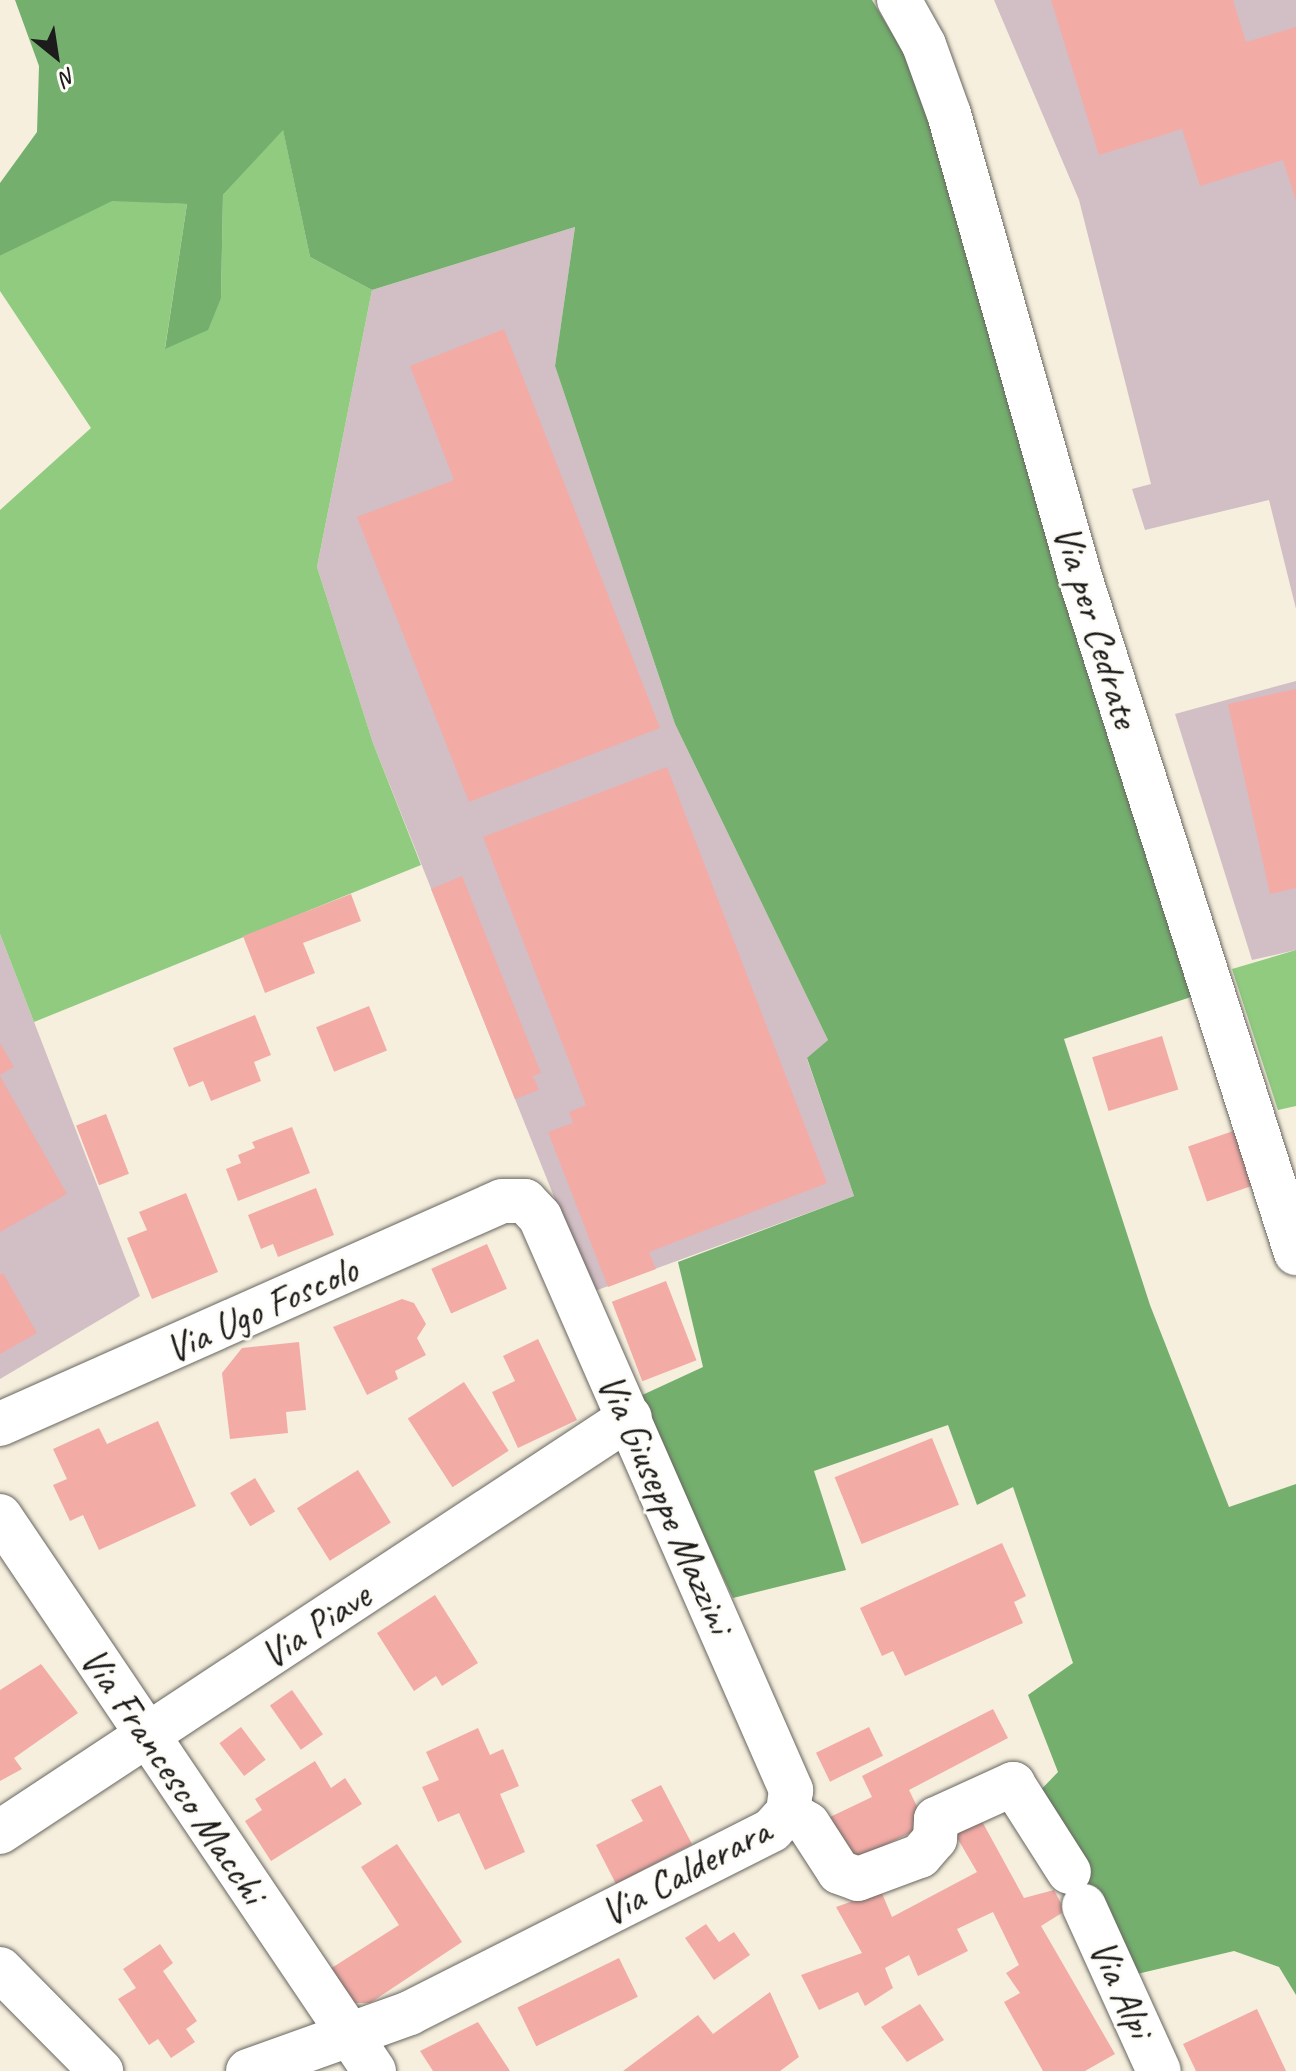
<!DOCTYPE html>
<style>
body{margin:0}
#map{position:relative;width:1296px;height:2071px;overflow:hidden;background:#f6efdd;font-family:Caveat,sans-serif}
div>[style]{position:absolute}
.industrial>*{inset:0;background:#d2bec5}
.green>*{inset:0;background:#90cb80}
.forest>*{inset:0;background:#74af6e}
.building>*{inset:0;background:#f3aba6;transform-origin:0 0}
.roads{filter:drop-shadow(0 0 2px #686660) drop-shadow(0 0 2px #686660)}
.minor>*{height:44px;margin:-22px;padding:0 22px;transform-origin:22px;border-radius:22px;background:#fff}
span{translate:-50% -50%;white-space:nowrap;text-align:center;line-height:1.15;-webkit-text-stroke:6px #fdfcf7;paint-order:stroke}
.street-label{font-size:40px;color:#1c1c1c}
.north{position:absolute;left:16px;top:16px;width:80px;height:80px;-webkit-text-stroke:6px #fdfcf7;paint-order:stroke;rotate:150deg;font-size:22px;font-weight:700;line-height:32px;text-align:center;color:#1c1c1c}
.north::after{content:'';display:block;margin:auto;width:28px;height:36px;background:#1c1c1c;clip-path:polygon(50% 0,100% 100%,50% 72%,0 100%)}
</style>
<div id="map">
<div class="industrial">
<i style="clip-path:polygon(994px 0,1296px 0,1296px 609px,1269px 500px,1145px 530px,1132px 489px,1151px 484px,1079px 200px)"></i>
<i style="clip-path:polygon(575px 227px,555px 366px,675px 724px,828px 1040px,807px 1059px,854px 1196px,592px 1292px,373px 743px,317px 567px,372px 290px)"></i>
<i style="clip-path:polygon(1296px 681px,1296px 950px,1252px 960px,1175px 714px)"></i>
<i style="clip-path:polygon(0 934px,140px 1296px,0 1379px)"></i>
</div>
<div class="green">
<i style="clip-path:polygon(283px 129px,310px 257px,372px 290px,317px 567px,373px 743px,421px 865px,34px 1022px,0 934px,0 510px,91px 428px,0 291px,0 256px,112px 200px,187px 204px,165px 348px,221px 298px,223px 195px)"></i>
<i style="clip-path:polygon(1296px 950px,1296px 1106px,1278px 1110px,1232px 969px)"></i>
</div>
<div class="forest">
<i style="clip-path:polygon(15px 0,872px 0,905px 55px,931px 126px,1200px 994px,1064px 1039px,1150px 1305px,1229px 1507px,1296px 1484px,1296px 1995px,1279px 1967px,1234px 1951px,1137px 1974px,1033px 1798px,1058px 1772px,1028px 1695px,1073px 1663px,1013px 1487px,977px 1505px,948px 1425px,814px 1471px,846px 1570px,733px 1598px,638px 1397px,703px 1367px,678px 1262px,854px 1196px,807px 1058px,828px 1040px,675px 724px,555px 366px,575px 227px,372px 290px,310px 257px,283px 130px,223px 195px,221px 298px,208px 330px,165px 349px,187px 204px,112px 201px,0 256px,0 183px,37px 132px,39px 66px)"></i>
</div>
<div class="building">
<i style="clip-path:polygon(1051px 0,1233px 0,1246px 42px,1296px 27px,1296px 201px,1283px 160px,1200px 186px,1182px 129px,1099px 155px)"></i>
<i style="clip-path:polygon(504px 329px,660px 728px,469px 802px,357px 517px,454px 480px,410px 366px)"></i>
<i style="clip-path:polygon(1296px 689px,1296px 888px,1270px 894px,1228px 704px)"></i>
<i style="clip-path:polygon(667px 767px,827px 1183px,649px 1252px,656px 1269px,608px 1287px,548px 1132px,573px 1123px,569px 1112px,586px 1105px,483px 837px)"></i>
<i style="clip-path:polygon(462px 876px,541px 1073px,533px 1076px,539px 1090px,515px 1099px,431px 889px)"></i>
<i style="clip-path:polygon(351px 894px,361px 921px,303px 943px,315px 973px,265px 993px,243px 936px)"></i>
<i style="left:369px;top:1006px;width:48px;height:57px;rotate:68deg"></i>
<i style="clip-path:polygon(255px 1015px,271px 1055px,254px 1062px,261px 1081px,211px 1101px,203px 1081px,189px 1087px,173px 1048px)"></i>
<i style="left:1162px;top:1036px;width:56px;height:73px;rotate:73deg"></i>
<i style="clip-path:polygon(0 1043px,14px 1067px,0 1075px)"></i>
<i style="clip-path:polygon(0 1076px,67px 1194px,0 1232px)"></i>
<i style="left:106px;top:1114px;width:64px;height:32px;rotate:69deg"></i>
<i style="clip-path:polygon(292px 1127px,310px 1173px,238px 1201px,226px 1169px,241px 1163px,238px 1155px,255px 1148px,252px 1142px)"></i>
<i style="left:1242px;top:1128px;width:58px;height:57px;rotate:71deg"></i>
<i style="clip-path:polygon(316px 1188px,334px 1235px,278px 1257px,273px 1244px,261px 1249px,248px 1215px)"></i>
<i style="clip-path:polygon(186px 1193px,218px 1272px,152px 1299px,127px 1238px,147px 1230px,139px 1212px)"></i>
<i style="left:487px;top:1244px;width:49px;height:61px;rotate:66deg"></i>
<i style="clip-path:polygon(3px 1273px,37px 1333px,0 1354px,0 1275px)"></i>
<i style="left:666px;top:1281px;width:85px;height:58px;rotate:69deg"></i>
<i style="clip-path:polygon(402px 1299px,414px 1303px,426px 1324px,417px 1338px,426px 1355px,395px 1371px,398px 1379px,367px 1395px,333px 1327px)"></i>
<i style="clip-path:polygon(538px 1339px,577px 1420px,518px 1448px,492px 1392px,515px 1381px,503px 1356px)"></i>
<i style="clip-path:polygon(299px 1342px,306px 1410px,286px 1412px,288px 1433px,230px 1439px,222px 1373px,242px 1348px)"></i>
<i style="left:464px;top:1382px;width:82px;height:67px;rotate:57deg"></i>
<i style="clip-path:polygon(158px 1421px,196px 1506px,99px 1550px,83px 1515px,70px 1521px,53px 1485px,67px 1479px,53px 1449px,99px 1428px,107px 1444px)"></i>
<i style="left:932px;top:1438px;width:72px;height:105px;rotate:68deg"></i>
<i style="left:358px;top:1470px;width:62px;height:72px;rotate:58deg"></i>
<i style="left:255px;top:1478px;width:39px;height:29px;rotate:59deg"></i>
<i style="clip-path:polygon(1002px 1543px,1026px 1596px,1014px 1602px,1023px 1623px,905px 1676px,893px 1651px,882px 1656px,860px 1608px)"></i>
<i style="clip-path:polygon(435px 1595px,478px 1663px,442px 1686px,436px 1676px,414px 1691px,377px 1633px)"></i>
<i style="clip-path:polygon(41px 1664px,78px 1713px,14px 1758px,22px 1769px,0 1781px,0 1690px)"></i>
<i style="left:292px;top:1690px;width:54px;height:27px;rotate:55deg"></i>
<i style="clip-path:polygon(993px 1709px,1008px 1738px,909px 1790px,926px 1825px,851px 1862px,830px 1817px,872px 1797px,862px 1776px)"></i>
<i style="left:241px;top:1727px;width:41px;height:27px;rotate:53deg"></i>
<i style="left:869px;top:1727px;width:32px;height:59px;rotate:64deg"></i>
<i style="clip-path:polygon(478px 1728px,490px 1755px,503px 1749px,519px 1786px,500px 1794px,525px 1852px,485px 1870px,459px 1813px,438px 1822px,422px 1787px,439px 1780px,426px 1752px)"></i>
<i style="clip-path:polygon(315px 1761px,331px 1788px,345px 1778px,362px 1804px,271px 1861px,245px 1821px,262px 1810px,255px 1799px)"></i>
<i style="clip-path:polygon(661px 1785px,692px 1844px,616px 1884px,596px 1845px,643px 1821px,631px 1800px)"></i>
<i style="clip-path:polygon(978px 1814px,1024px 1898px,1054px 1890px,1065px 1911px,1041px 1926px,1115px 2054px,1085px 2071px,1043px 2071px,1004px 2002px,1020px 1993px,1006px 1973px,1019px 1965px,993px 1912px,957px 1929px,968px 1951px,918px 1976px,909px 1955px,885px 1968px,893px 1988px,865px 2006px,858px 1992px,819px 2010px,801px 1975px,862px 1953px,836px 1907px,881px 1891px,892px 1917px,977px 1872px,952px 1829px)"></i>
<i style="clip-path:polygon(397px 1844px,462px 1942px,370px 2003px,352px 2003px,330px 1969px,399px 1925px,361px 1867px)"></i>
<i style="clip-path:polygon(706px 1924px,719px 1942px,734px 1932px,750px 1955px,714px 1980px,685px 1938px)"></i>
<i style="clip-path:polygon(160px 1944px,173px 1963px,163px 1971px,197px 2021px,186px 2029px,195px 2042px,171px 2058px,158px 2039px,149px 2045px,118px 1999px,136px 1988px,123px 1969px)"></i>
<i style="left:619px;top:1958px;width:43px;height:113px;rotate:64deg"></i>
<i style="clip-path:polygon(770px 1992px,799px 2057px,780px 2071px,623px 2071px,698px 2015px,713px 2034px)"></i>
<i style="clip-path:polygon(920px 2004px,944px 2040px,907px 2062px,881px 2027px)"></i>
<i style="clip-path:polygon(1257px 2009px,1286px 2071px,1196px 2071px,1183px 2044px)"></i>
<i style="clip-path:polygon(478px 2022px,510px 2071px,433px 2071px,420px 2051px)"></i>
</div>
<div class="roads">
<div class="minor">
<i style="left:899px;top:0;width:51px;rotate:60.9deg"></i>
<i style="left:924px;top:45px;width:73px;rotate:70.1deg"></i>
<i style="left:949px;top:114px;width:478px;rotate:74.2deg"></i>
<i style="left:1079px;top:574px;width:713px;rotate:72.28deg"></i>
<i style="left:0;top:1424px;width:549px;rotate:-23.95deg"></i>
<i style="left:502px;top:1201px;width:23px"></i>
<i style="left:525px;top:1201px;width:22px;rotate:47deg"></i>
<i style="left:540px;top:1217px;width:626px;rotate:66.34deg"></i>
<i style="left:791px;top:1790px;width:22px;rotate:98deg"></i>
<i style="left:788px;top:1812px;width:24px;rotate:132deg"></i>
<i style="left:772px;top:1830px;width:406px;rotate:153.2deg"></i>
<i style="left:410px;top:2013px;width:172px;rotate:160.3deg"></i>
<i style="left:0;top:1516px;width:669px;rotate:56.02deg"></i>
<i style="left:788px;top:1812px;width:23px;rotate:31deg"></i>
<i style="left:808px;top:1824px;width:57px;rotate:57.1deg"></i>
<i style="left:839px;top:1872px;width:20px;rotate:20deg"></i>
<i style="left:858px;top:1879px;width:66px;rotate:-20.4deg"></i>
<i style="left:920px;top:1856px;width:23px;rotate:-49deg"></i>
<i style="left:935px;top:1839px;width:20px;rotate:-87deg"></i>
<i style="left:936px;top:1819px;width:85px;rotate:-24.4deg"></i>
<i style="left:1013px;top:1784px;width:104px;rotate:57.5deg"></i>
<i style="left:0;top:1832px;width:754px;rotate:-33.37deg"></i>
<i style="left:1084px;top:1906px;width:181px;rotate:65.6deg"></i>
<i style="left:0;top:1969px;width:144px;rotate:45.3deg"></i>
</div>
</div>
<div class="street-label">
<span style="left:1097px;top:626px;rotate:73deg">Via per Cedrate</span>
<span style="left:261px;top:1309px;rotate:-24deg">Via Ugo Foscolo</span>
<span style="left:666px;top:1503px;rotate:66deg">Via Giuseppe Mazzini</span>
<span style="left:315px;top:1625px;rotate:-33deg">Via Piave</span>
<span style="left:174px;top:1775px;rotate:56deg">Via Francesco Macchi</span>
<span style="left:685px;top:1871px;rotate:-28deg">Via Calderara</span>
<span style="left:1122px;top:1988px;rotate:66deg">Via Alpi</span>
</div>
<div class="north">N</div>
</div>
